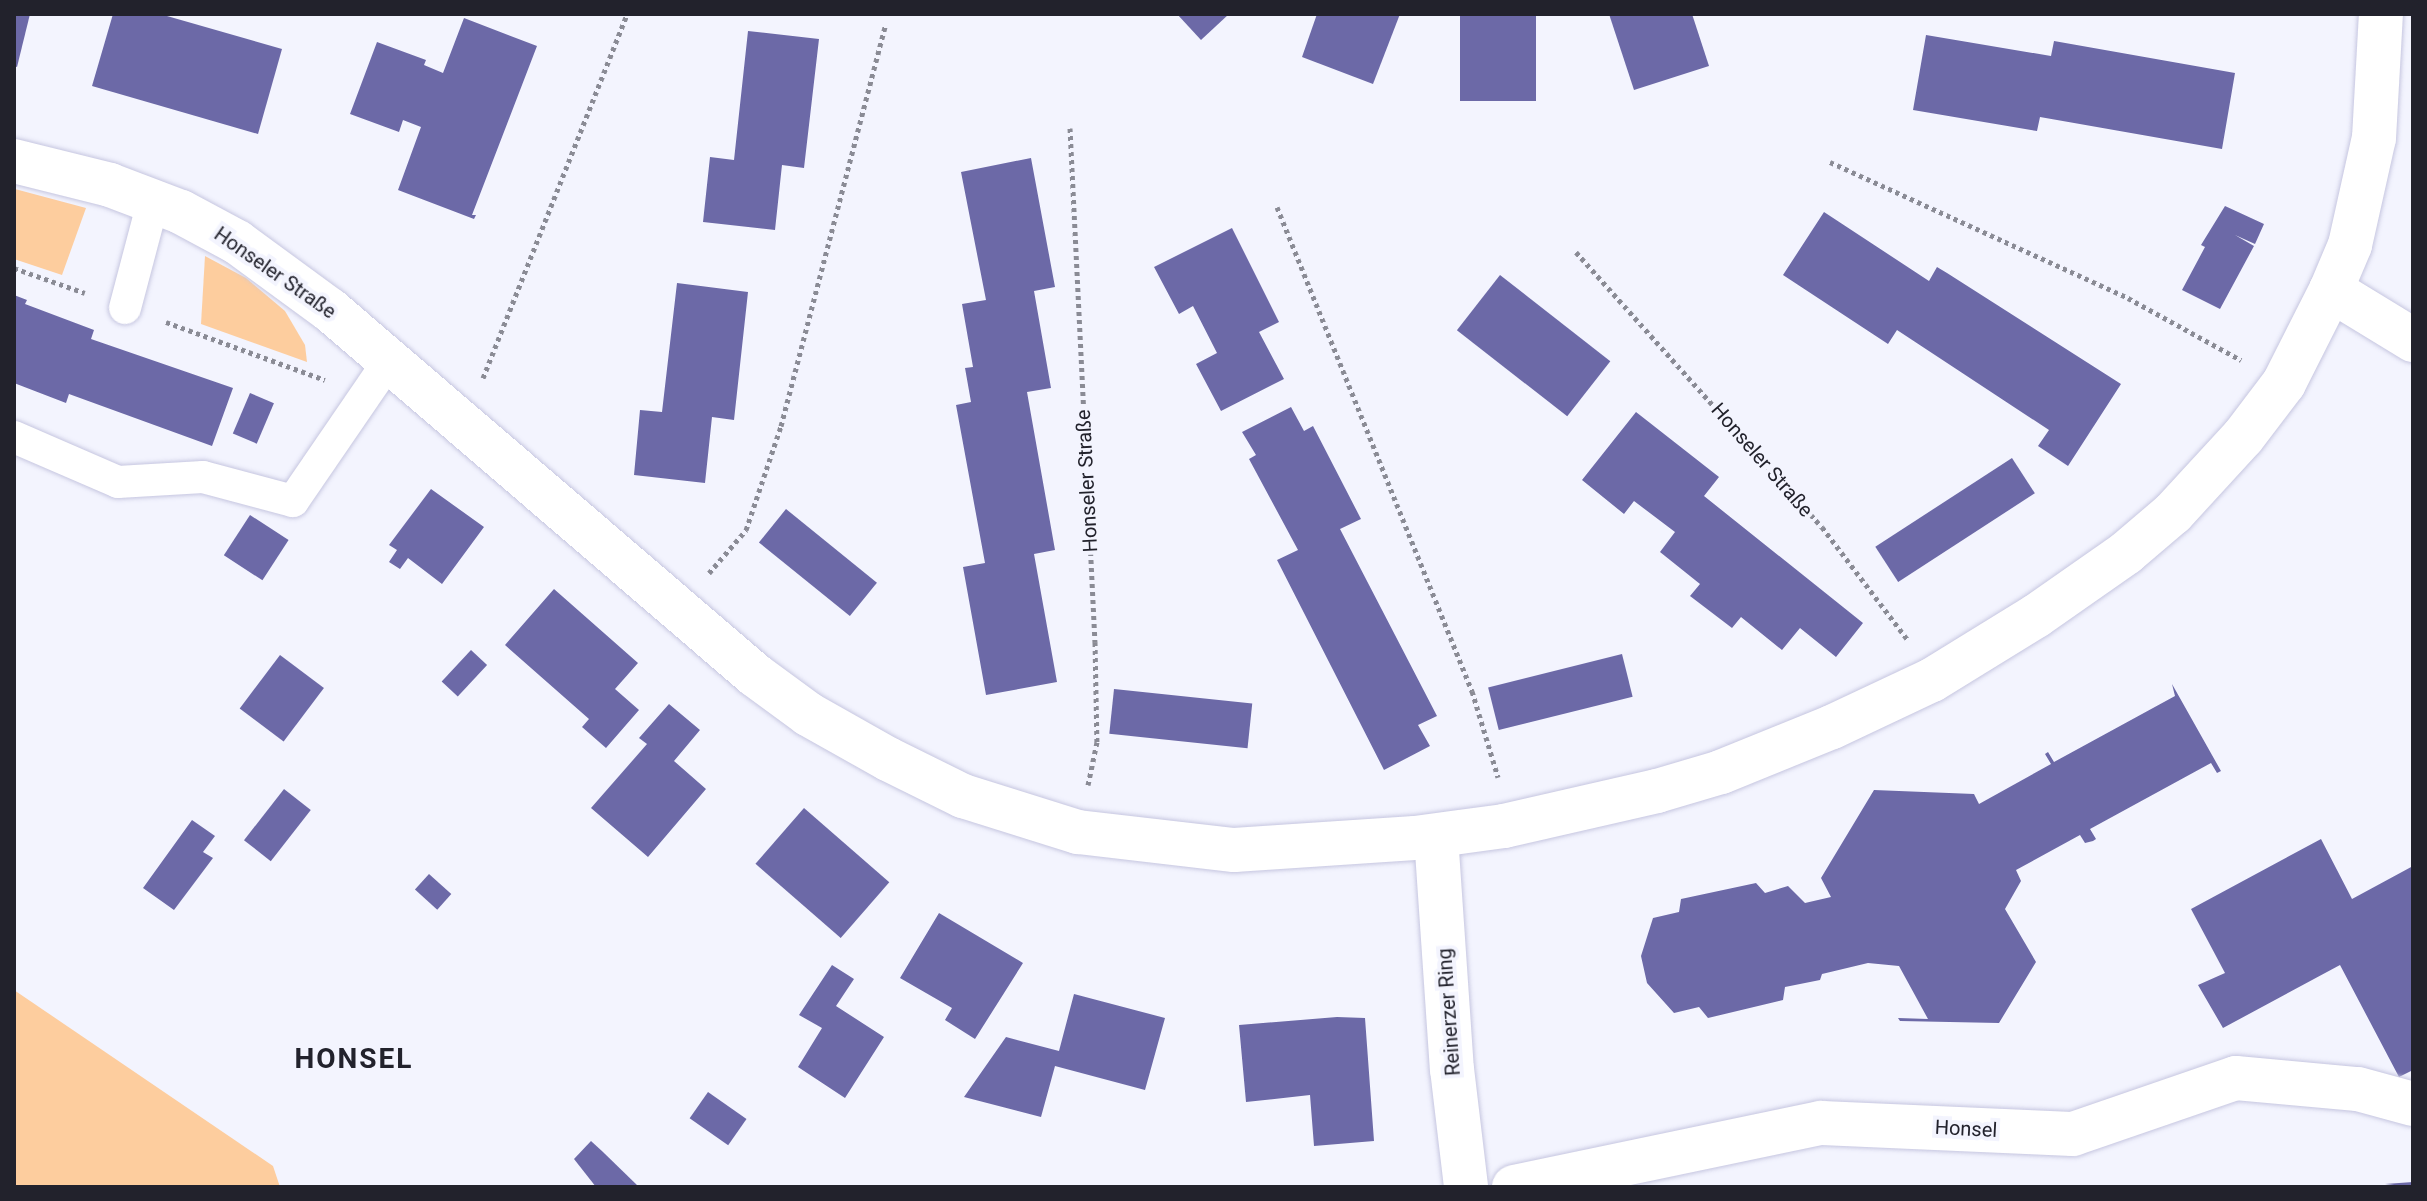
<!DOCTYPE html>
<meta charset="utf-8">
<style>
body{margin:0}
#map{position:relative;width:2427px;height:1201px;overflow:hidden;background:#f3f4fe;font-family:Roboto,sans-serif}
div>[style]{position:absolute}
.green>*{inset:0;background:#fdcd9e}
.building>*{inset:0;background:#6c69a7;transform-origin:0 0}
.path>*{height:5px;margin-top:-2.5px;transform-origin:0;background:repeating-linear-gradient(90deg,#8a8b95 0 4px,transparent 0 8px)}
.roads{filter:drop-shadow(0 0 2px #c6c6e0) drop-shadow(0 0 2px #c6c6e0)}
.lane>*{height:32px;margin:-16px;padding:0 16px;transform-origin:16px;border-radius:16px;background:#fff}
.street>*{height:44px;margin:-22px;padding:0 22px;transform-origin:22px;border-radius:22px;background:#fff}
span{translate:-50% -50%;white-space:nowrap;text-align:center;line-height:1.15;-webkit-text-stroke:8px #f3f4fe;paint-order:stroke}
.street-label{font-size:20px;color:#22222c}
.district-label{font-size:28px;color:#22222c;font-weight:700;letter-spacing:2px}
.frame{position:absolute;inset:0;border:16px solid #22222c;pointer-events:none}
</style>
<div id="map">
<div class="green">
<i style="clip-path:polygon(15px 189px,86px 208px,62px 275px,14px 259px)"></i>
<i style="clip-path:polygon(205px 256px,246px 278px,285px 311px,305px 345px,307px 362px,201px 324px)"></i>
<i style="clip-path:polygon(14px 990px,273px 1166px,280px 1187px,14px 1187px)"></i>
</div>
<div class="building">
<i style="clip-path:polygon(14px 14px,30px 14px,17px 67px,14px 66px)"></i>
<i style="clip-path:polygon(113px 14px,160px 14px,282px 49px,258px 134px,92px 86px)"></i>
<i style="clip-path:polygon(1177px 14px,1229px 14px,1201px 40px)"></i>
<i style="clip-path:polygon(1317px 14px,1400px 14px,1373px 84px,1302px 57px)"></i>
<i style="left:1460px;top:14px;width:76px;height:87px"></i>
<i style="clip-path:polygon(1609px 14px,1692px 14px,1709px 66px,1634px 90px)"></i>
<i style="clip-path:polygon(464px 18px,537px 46px,472px 215px,476px 215px,474px 219px,398px 190px,421px 127px,403px 120px,399px 132px,350px 114px,377px 42px,426px 60px,424px 65px,443px 73px)"></i>
<i style="clip-path:polygon(748px 31px,819px 39px,804px 168px,782px 165px,775px 230px,703px 222px,710px 157px,734px 160px)"></i>
<i style="clip-path:polygon(1926px 35px,2051px 56px,2054px 41px,2235px 73px,2222px 149px,2040px 117px,2037px 131px,1913px 110px)"></i>
<i style="clip-path:polygon(1031px 158px,1055px 287px,1034px 291px,1051px 388px,1027px 392px,1055px 550px,1034px 554px,1057px 682px,986px 695px,963px 567px,985px 563px,956px 405px,971px 402px,965px 368px,973px 367px,962px 304px,986px 300px,961px 172px)"></i>
<i style="clip-path:polygon(2225px 206px,2264px 224px,2255px 244px,2235px 235px,2254px 246px,2220px 309px,2182px 290px,2205px 247px,2201px 245px)"></i>
<i style="clip-path:polygon(1824px 212px,1929px 281px,1937px 267px,1947px 273px,2121px 384px,2068px 466px,2038px 446px,2049px 430px,1897px 330px,1888px 344px,1783px 275px)"></i>
<i style="clip-path:polygon(1232px 228px,1279px 322px,1259px 332px,1284px 379px,1221px 411px,1196px 364px,1217px 353px,1193px 306px,1179px 314px,1154px 267px)"></i>
<i style="left:1500px;top:275px;width:140px;height:70px;rotate:38deg"></i>
<i style="clip-path:polygon(677px 283px,748px 292px,734px 420px,712px 417px,705px 483px,634px 475px,640px 410px,662px 412px)"></i>
<i style="clip-path:polygon(14px 295px,27px 300px,25px 304px,94px 330px,91px 339px,233px 388px,212px 446px,69px 394px,66px 403px,14px 383px)"></i>
<i style="left:250px;top:393px;width:26px;height:44px;rotate:23deg"></i>
<i style="clip-path:polygon(1291px 407px,1304px 431px,1313px 426px,1361px 519px,1340px 529px,1437px 716px,1418px 725px,1430px 746px,1384px 770px,1277px 560px,1298px 550px,1249px 459px,1256px 455px,1242px 432px)"></i>
<i style="clip-path:polygon(1636px 412px,1719px 477px,1704px 496px,1863px 623px,1836px 657px,1800px 628px,1782px 650px,1741px 617px,1732px 628px,1690px 596px,1700px 584px,1660px 552px,1675px 532px,1634px 501px,1624px 514px,1582px 480px)"></i>
<i style="left:2012px;top:458px;width:42px;height:163px;rotate:57deg"></i>
<i style="clip-path:polygon(431px 489px,484px 527px,442px 584px,408px 558px,400px 569px,389px 562px,397px 550px,389px 545px)"></i>
<i style="left:786px;top:509px;width:117px;height:43px;rotate:39deg"></i>
<i style="left:250px;top:515px;width:46px;height:48px;rotate:33deg"></i>
<i style="clip-path:polygon(554px 589px,638px 663px,615px 689px,639px 710px,606px 748px,582px 727px,589px 719px,505px 645px)"></i>
<i style="left:471px;top:650px;width:22px;height:43px;rotate:43deg"></i>
<i style="left:1622px;top:654px;width:44px;height:138px;rotate:76deg"></i>
<i style="left:280px;top:655px;width:55px;height:67px;rotate:37deg"></i>
<i style="clip-path:polygon(2172px 684px,2221px 771px,2217px 773px,2211px 763px,2090px 829px,2096px 839px,2093px 841px,2085px 843px,2080px 835px,2016px 870px,2021px 881px,2005px 909px,2036px 962px,1999px 1023px,1900px 1021px,1898px 1018px,1928px 1019px,1899px 966px,1868px 963px,1822px 974px,1820px 980px,1785px 987px,1783px 1000px,1708px 1018px,1699px 1007px,1674px 1013px,1647px 983px,1641px 956px,1653px 918px,1679px 912px,1681px 899px,1756px 883px,1765px 893px,1788px 886px,1805px 903px,1831px 897px,1821px 878px,1874px 790px,1974px 794px,1979px 804px,2051px 764px,2045px 754px,2048px 752px,2054px 762px,2175px 696px)"></i>
<i style="left:1114px;top:689px;width:139px;height:45px;rotate:6deg"></i>
<i style="clip-path:polygon(669px 704px,700px 730px,674px 761px,706px 789px,648px 857px,591px 808px,647px 744px,639px 738px)"></i>
<i style="left:284px;top:789px;width:34px;height:65px;rotate:38deg"></i>
<i style="left:804px;top:808px;width:113px;height:74px;rotate:41deg"></i>
<i style="clip-path:polygon(192px 820px,215px 836px,203px 852px,213px 858px,174px 910px,143px 888px)"></i>
<i style="clip-path:polygon(2321px 839px,2352px 899px,2413px 866px,2413px 1070px,2399px 1077px,2340px 965px,2223px 1028px,2198px 985px,2225px 973px,2191px 909px)"></i>
<i style="left:429px;top:874px;width:30px;height:21px;rotate:42deg"></i>
<i style="clip-path:polygon(939px 913px,1023px 963px,975px 1039px,945px 1020px,952px 1008px,900px 978px)"></i>
<i style="clip-path:polygon(832px 965px,854px 979px,836px 1006px,884px 1037px,845px 1098px,798px 1067px,822px 1028px,799px 1015px)"></i>
<i style="clip-path:polygon(1074px 994px,1165px 1018px,1145px 1090px,1055px 1066px,1041px 1117px,964px 1097px,1006px 1037px,1059px 1051px)"></i>
<i style="clip-path:polygon(1337px 1017px,1365px 1018px,1374px 1141px,1314px 1146px,1310px 1095px,1246px 1102px,1239px 1025px)"></i>
<i style="left:708px;top:1092px;width:47px;height:32px;rotate:35deg"></i>
<i style="clip-path:polygon(591px 1141px,603px 1152px,639px 1187px,596px 1187px,574px 1159px)"></i>
<i style="clip-path:polygon(2413px 1182px,2413px 1187px,2385px 1184px)"></i>
</div>
<div class="path">
<i style="left:1070px;top:128px;width:515px;rotate:87.22deg"></i>
<i style="left:1095px;top:642px;width:100px;rotate:88.9deg"></i>
<i style="left:1097px;top:742px;width:44px;rotate:101.8deg"></i>
<i style="left:1830px;top:162px;width:328px;rotate:24.5deg"></i>
<i style="left:2128px;top:298px;width:129px;rotate:28.8deg"></i>
<i style="left:1277px;top:207px;width:522px;rotate:68.06deg"></i>
<i style="left:1472px;top:691px;width:90px;rotate:73.2deg"></i>
<i style="left:1576px;top:252px;width:369px;rotate:48.2deg"></i>
<i style="left:1822px;top:527px;width:141px;rotate:52.8deg"></i>
<i style="left:14px;top:268px;width:75px;rotate:19.4deg"></i>
<i style="left:166px;top:322px;width:169px;rotate:20deg"></i>
<i style="left:483px;top:378px;width:391px;rotate:-68.4deg"></i>
<i style="left:709px;top:573px;width:57px;rotate:-49.3deg"></i>
<i style="left:746px;top:530px;width:110px;rotate:-71.4deg"></i>
<i style="left:781px;top:426px;width:413px;rotate:-75.4deg"></i>
</div>
<div class="roads">
<div class="lane">
<i style="left:125px;top:308px;width:110px;rotate:-75.2deg"></i>
<i style="left:14px;top:437px;width:113px;rotate:23.4deg"></i>
<i style="left:118px;top:482px;width:85px;rotate:-3.4deg"></i>
<i style="left:203px;top:477px;width:93px;rotate:14.9deg"></i>
<i style="left:293px;top:501px;width:170px;rotate:-55.6deg"></i>
</div>
<div class="street">
<i style="left:14px;top:161px;width:99px;rotate:14deg"></i>
<i style="left:110px;top:185px;width:76px;rotate:20.8deg"></i>
<i style="left:181px;top:212px;width:64px;rotate:28.2deg"></i>
<i style="left:237px;top:242px;width:115px;rotate:36.2deg"></i>
<i style="left:330px;top:310px;width:560px;rotate:40.66deg"></i>
<i style="left:755px;top:675px;width:66px;rotate:36.3deg"></i>
<i style="left:808px;top:714px;width:92px;rotate:29.4deg"></i>
<i style="left:888px;top:759px;width:84px;rotate:26.3deg"></i>
<i style="left:963px;top:796px;width:121px;rotate:17.4deg"></i>
<i style="left:1078px;top:832px;width:157px;rotate:6.6deg"></i>
<i style="left:1234px;top:850px;width:181px;rotate:-3.8deg"></i>
<i style="left:1415px;top:838px;width:90px;rotate:-7.7deg"></i>
<i style="left:1504px;top:826px;width:157px;rotate:-12.9deg"></i>
<i style="left:1657px;top:791px;width:67px;rotate:-16.5deg"></i>
<i style="left:1721px;top:772px;width:120px;rotate:-22.1deg"></i>
<i style="left:1832px;top:727px;width:110px;rotate:-25.2deg"></i>
<i style="left:1932px;top:680px;width:122px;rotate:-31.6deg"></i>
<i style="left:2036px;top:616px;width:110px;rotate:-35deg"></i>
<i style="left:2126px;top:553px;width:62px;rotate:-40.4deg"></i>
<i style="left:2173px;top:513px;width:103px;rotate:-47.4deg"></i>
<i style="left:2243px;top:437px;width:68px;rotate:-52.8deg"></i>
<i style="left:2284px;top:383px;width:104px;rotate:-63.2deg"></i>
<i style="left:2331px;top:290px;width:49px;rotate:-67.1deg"></i>
<i style="left:2350px;top:245px;width:110px;rotate:-77.4deg"></i>
<i style="left:2374px;top:138px;width:124px;rotate:-86.8deg"></i>
<i style="left:2331px;top:290px;width:96px;rotate:31.4deg"></i>
<i style="left:1436px;top:836px;width:234px;rotate:86.1deg"></i>
<i style="left:1452px;top:1069px;width:119px;rotate:83.2deg"></i>
<i style="left:1514px;top:1187px;width:314px;rotate:-11.8deg"></i>
<i style="left:1821px;top:1123px;width:252px;rotate:2.5deg"></i>
<i style="left:2073px;top:1134px;width:172px;rotate:-19deg"></i>
<i style="left:2236px;top:1078px;width:122px;rotate:5.2deg"></i>
<i style="left:2358px;top:1089px;width:57px;rotate:15.3deg"></i>
</div>
</div>
<div class="street-label">
<span style="left:275px;top:273px;rotate:35deg">Honseler Straße</span>
<span style="left:1762px;top:460px;rotate:49deg">Honseler Straße</span>
<span style="left:1087px;top:481px;rotate:-93deg">Honseler Straße</span>
<span style="left:1449px;top:1012px;rotate:-94deg">Reinerzer Ring</span>
<span style="left:1966px;top:1129px;rotate:3deg">Honsel</span>
</div>
<div class="district-label">
<span style="left:354px;top:1059px">HONSEL</span>
</div>
<div class="frame"></div>
</div>
